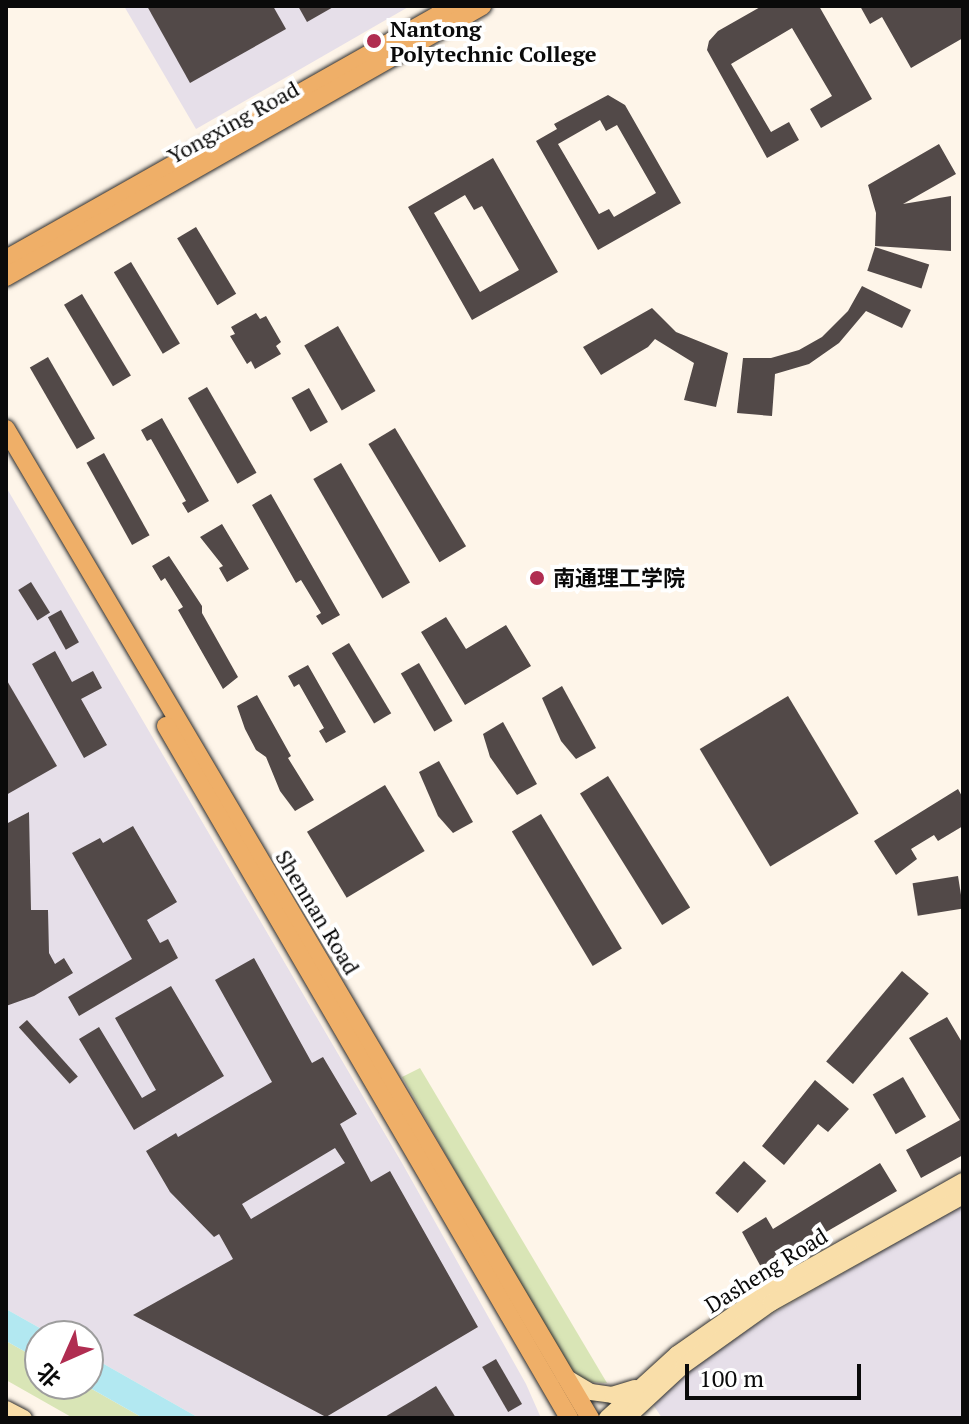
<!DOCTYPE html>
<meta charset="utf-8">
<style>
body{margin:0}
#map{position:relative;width:969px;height:1424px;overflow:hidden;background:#fef5e9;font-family:"PT Serif","Noto Sans SC",serif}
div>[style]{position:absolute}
.industrial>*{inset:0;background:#e6dfe9}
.green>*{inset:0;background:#d9e5b6}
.water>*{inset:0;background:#b2e8f1}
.building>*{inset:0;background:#524948;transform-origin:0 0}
.roads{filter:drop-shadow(0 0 2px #2c2c2c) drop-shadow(0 0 2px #2c2c2c)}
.secondary>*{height:16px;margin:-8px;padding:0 8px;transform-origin:8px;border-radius:8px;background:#f9dea9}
.primary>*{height:18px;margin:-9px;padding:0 9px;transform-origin:9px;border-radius:9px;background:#efaf68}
.dots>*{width:22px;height:22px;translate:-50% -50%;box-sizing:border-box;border:4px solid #fff;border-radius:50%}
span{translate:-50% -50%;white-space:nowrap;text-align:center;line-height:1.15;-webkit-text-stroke:8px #fff;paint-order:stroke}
.poi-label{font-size:22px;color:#0a0a0a;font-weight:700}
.left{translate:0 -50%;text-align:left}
.street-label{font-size:22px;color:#0a0a0a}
.frame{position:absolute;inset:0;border:8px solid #0a0a0a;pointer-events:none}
.north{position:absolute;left:24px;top:1320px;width:80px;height:80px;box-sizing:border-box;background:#fff;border:2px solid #9d9d9d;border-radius:50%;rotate:225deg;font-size:22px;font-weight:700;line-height:32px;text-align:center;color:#0a0a0a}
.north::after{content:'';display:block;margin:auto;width:28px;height:36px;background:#b02d51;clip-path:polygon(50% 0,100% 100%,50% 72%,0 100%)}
.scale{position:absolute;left:685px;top:1364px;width:176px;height:36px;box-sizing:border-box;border:4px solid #0a0a0a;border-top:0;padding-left:10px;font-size:24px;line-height:28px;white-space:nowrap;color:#0a0a0a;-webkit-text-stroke:6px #fff;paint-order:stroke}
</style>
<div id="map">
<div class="industrial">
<i style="clip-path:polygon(124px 6px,410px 6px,196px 129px)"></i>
<i style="clip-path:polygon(6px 487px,402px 1163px,526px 1384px,541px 1418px,199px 1418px,88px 1355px,88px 1336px,54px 1336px,6px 1309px)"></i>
<i style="clip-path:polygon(963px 1204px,963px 1418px,662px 1418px,652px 1403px,657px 1395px,708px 1355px,762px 1320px)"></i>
</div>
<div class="green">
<i style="clip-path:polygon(420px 1068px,607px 1383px,587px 1382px,565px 1365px,402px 1077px)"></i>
<i style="clip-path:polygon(6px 1341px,40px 1360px,40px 1384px,83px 1384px,143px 1418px,73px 1418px,6px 1380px)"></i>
</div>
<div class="water">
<i style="clip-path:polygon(6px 1309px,54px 1336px,40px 1336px,40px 1360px,6px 1341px)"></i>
<i style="clip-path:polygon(88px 1355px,199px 1418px,143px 1418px,83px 1384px,88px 1384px)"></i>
</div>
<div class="building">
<i style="clip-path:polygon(147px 6px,273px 6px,286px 29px,190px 83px)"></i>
<i style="clip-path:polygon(298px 6px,335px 6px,307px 22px)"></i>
<i style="clip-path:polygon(762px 6px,819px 6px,872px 99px,821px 128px,810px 109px,832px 96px,792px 28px,731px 64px,771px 132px,789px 122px,799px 140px,767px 158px,707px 50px,709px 41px,718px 31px)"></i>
<i style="clip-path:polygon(860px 6px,963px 6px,963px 38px,911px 68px,882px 17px,870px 24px)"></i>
<i style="clip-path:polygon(evenodd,608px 95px,625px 105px,681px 203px,598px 250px,536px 141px,557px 129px,554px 124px,608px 95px,600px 120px,606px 131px,617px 125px,656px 193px,614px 217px,609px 209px,599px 214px,558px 144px,600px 120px)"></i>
<i style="clip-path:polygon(939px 144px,956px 174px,903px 204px,951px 196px,951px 251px,875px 246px,876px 213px,868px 185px)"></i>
<i style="clip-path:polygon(evenodd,493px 158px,558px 272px,472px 320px,408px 207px,493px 158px,465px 195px,474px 210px,482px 206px,519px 270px,480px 292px,434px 213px,465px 195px)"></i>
<i style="left:196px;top:227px;width:78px;height:22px;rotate:59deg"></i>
<i style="left:875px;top:247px;width:57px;height:25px;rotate:18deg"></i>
<i style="left:131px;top:262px;width:95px;height:20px;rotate:59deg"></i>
<i style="clip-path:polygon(862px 286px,911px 310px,902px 328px,866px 311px,839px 343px,809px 364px,775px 374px,772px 416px,737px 413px,743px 358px,771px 358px,799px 350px,822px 337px,848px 311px)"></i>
<i style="left:82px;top:294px;width:95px;height:21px;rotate:59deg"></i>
<i style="clip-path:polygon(652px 308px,676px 332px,728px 353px,716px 407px,684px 400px,694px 363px,655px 339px,648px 347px,601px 375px,583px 347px)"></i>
<i style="clip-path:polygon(256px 313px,260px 319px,266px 316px,281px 342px,276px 346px,281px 354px,255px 369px,251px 361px,247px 364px,230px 336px,235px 334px,231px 327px)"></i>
<i style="left:338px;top:326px;width:75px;height:39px;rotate:60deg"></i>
<i style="left:48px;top:357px;width:94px;height:21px;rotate:60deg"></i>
<i style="left:207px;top:387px;width:99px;height:22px;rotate:60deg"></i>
<i style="left:309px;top:388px;width:39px;height:20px;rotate:61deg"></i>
<i style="clip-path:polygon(162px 418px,209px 501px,188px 513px,182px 503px,186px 501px,151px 439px,147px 441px,141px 430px)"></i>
<i style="left:395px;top:428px;width:138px;height:31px;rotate:59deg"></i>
<i style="left:104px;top:453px;width:94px;height:20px;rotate:61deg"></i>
<i style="left:341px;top:463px;width:138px;height:32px;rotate:60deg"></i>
<i style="clip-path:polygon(271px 494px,340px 615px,322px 625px,316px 616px,321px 613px,301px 580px,296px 583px,252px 505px)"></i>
<i style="clip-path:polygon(222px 524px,249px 569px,227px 582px,219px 568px,223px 566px,200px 537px)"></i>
<i style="clip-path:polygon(169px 556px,202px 606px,202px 613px,238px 677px,223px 689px,178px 610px,183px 607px,165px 578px,161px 581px,152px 566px)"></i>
<i style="left:31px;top:582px;width:36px;height:15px;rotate:58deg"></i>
<i style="left:61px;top:610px;width:37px;height:15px;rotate:61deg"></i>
<i style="clip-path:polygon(446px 617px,466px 649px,506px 625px,531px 666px,465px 705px,421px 632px)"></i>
<i style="left:349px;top:643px;width:82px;height:20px;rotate:59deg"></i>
<i style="clip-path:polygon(55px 651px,72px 682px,93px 671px,102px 688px,81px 699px,107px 745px,84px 758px,32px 664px)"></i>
<i style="left:419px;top:663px;width:67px;height:21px;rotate:60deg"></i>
<i style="clip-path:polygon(308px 665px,346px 732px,326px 743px,319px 731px,324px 728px,299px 684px,294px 687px,288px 676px)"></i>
<i style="clip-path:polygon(6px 679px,57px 766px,6px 795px)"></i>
<i style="clip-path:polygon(562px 686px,596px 748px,576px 759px,561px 741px,542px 698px)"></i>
<i style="clip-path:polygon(257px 695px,291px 756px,288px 758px,314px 800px,295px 811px,280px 791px,266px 757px,256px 750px,245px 729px,237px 706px)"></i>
<i style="left:788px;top:696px;width:137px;height:103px;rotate:59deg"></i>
<i style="clip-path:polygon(503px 722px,537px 784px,517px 795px,490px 757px,483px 734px)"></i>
<i style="clip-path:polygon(439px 761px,473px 822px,453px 833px,438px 816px,419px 772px)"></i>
<i style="left:608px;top:776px;width:155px;height:33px;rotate:58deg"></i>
<i style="left:385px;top:785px;width:77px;height:91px;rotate:59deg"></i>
<i style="clip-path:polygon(958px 789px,963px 798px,963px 826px,938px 841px,934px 835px,911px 849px,917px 859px,896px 875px,874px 841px)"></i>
<i style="clip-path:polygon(29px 812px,31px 910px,48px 910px,49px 953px,55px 964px,64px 958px,73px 973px,34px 996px,6px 1006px,6px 824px)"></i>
<i style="left:541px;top:814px;width:157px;height:34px;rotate:59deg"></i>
<i style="clip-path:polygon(133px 826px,177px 902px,147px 920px,160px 943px,168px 939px,178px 958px,79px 1016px,68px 997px,132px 959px,72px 853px,100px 838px,103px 843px)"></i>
<i style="left:958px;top:876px;width:33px;height:46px;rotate:81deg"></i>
<i style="clip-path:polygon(evenodd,254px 958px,312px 1063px,323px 1057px,357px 1114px,340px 1124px,371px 1182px,390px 1171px,478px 1327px,326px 1417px,133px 1315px,233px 1259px,219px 1234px,214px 1237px,170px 1192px,146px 1151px,176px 1133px,178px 1137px,272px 1082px,215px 980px,254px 958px,335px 1148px,345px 1163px,251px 1219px,242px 1204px,335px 1148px)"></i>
<i style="left:902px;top:971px;width:35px;height:118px;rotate:40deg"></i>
<i style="clip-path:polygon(171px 986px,224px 1076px,134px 1130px,79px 1039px,99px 1027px,142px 1098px,156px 1090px,115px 1018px)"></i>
<i style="clip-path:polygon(947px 1017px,963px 1044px,963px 1155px,921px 1178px,906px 1150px,960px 1120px,909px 1038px)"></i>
<i style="left:27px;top:1020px;width:76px;height:11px;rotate:48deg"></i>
<i style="left:903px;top:1077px;width:46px;height:35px;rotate:60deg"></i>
<i style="clip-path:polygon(815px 1080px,849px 1109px,828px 1132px,818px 1124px,784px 1165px,762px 1146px)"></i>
<i style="left:744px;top:1161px;width:30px;height:43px;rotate:42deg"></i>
<i style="clip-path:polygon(880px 1163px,897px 1191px,762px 1269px,742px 1232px,766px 1217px,773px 1229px)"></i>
<i style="left:496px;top:1359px;width:52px;height:16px;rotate:60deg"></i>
<i style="clip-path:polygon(436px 1386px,456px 1418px,383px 1418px,415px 1399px)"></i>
</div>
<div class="roads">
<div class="secondary">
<i style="left:564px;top:1376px;width:31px;rotate:31deg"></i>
<i style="left:591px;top:1392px;width:21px;rotate:8deg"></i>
<i style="left:612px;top:1395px;width:24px;rotate:-17deg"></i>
<i style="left:6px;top:1409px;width:20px;rotate:27deg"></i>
<i style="left:607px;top:1418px;width:95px;rotate:-42.4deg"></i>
<i style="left:677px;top:1354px;width:106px;rotate:-35deg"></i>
<i style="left:764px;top:1293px;width:228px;rotate:-29.4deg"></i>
<i style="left:627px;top:1418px;width:78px;rotate:-42.9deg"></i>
<i style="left:684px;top:1365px;width:107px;rotate:-35.5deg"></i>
<i style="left:771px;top:1303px;width:220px;rotate:-29.1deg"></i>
</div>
<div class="primary">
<i style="left:6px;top:259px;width:515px;rotate:-29.45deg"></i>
<i style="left:6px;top:277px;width:548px;rotate:-29.65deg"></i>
<i style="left:6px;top:429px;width:1149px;rotate:59.44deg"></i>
<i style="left:166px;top:726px;width:801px;rotate:59.78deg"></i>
</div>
</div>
<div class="dots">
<i style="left:374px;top:41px;background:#b02d51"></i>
<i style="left:537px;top:578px;background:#b02d51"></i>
</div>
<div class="poi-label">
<span class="left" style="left:390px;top:41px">Nantong<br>Polytechnic College</span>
<span class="left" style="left:553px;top:578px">南通理工学院</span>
</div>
<div class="street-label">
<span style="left:233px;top:122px;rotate:-29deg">Yongxing Road</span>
<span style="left:318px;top:912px;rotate:59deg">Shennan Road</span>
<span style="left:766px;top:1270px;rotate:-32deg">Dasheng Road</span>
</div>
<div class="frame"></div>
<div class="north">北</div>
<div class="scale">100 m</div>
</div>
